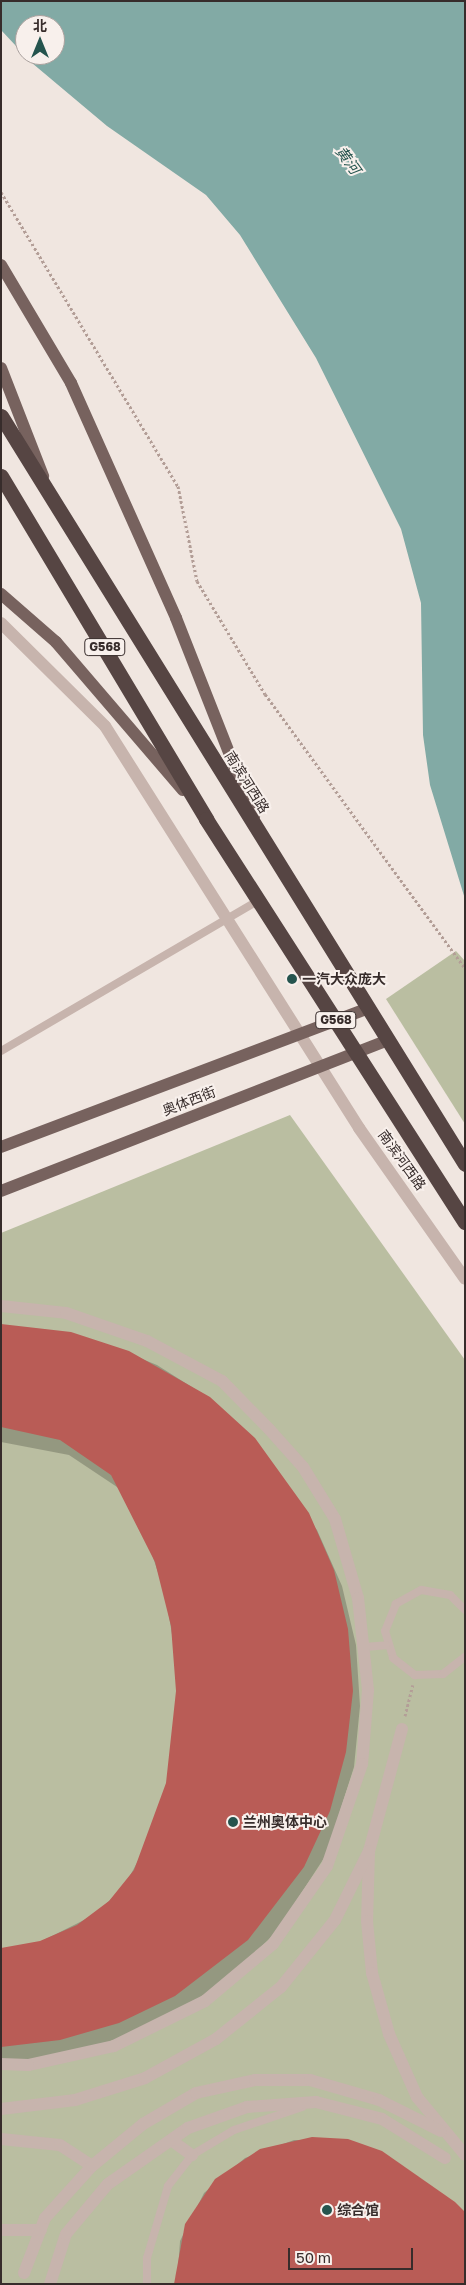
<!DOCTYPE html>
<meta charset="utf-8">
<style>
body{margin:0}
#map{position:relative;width:466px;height:2285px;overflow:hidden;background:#f0e6e0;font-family:"Golos Text","Noto Sans SC",sans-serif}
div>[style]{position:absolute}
.green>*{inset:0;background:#babea1}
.water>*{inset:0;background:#82aaa5}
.shadow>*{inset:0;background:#0003}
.building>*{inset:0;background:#b95c56}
.path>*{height:3px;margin-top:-1.5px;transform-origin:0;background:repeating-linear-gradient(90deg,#b39e97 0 2.5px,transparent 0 5px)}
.lane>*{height:8px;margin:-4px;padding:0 4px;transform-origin:4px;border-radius:4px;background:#c7b4ad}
.street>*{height:12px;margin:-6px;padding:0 6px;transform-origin:6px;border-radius:6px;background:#c7b4ad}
.primary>*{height:12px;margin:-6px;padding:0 6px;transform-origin:6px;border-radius:6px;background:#77625e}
.highway>*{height:15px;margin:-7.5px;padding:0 7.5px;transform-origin:7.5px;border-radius:7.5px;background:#564543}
.dots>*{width:14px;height:14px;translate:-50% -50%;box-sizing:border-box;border:2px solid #f8f0ec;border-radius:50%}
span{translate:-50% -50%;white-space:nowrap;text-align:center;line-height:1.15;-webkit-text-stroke:4px #f8f0ec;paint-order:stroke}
.shield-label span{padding:1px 4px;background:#f8f0ec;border:1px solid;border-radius:4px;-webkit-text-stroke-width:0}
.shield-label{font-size:12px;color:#372c2b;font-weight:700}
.street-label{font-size:14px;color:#372c2b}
.poi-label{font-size:14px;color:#372c2b;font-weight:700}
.left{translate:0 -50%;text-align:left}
.water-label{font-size:15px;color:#25544e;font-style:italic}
.frame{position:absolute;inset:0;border:2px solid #372c2b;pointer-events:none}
.north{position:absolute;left:15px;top:15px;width:50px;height:50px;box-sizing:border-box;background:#f8f0ec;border:1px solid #aba29f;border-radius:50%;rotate:0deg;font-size:14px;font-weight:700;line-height:20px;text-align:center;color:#372c2b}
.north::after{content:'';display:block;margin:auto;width:18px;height:22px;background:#25544e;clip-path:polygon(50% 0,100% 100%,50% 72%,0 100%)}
.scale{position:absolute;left:288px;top:2248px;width:125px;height:22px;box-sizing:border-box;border:2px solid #372c2b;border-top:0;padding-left:6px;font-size:15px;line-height:18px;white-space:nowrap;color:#372c2b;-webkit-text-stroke:4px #f8f0ec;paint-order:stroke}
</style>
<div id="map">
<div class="green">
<i style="clip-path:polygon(456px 951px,465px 961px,465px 1124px,386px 999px)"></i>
<i style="clip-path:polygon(290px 1115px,465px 1360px,465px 2284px,1px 2284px,1px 1233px)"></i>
</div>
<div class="water">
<i style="clip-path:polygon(evenodd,1px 1px,465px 1px,465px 899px,430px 785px,423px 735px,421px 603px,401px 529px,316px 358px,240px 235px,206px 195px,107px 126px,32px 63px,1px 30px,1px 1px,25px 25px,55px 25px,55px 55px,25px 55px,25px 25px)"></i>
</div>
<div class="shadow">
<i style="clip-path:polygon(1px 1325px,100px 1342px,157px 1365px,209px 1398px,317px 1530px,342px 1586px,356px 1645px,360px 1706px,354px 1767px,326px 1855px,276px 1932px,233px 1975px,183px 2011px,128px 2038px,38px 2060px,1px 2061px,1px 1949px,40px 1942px,94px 1915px,124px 1887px,148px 1842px,167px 1783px,177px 1722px,176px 1658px,165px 1593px,144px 1531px,120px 1489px,69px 1455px,1px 1442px)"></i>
<i style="clip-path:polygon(294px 2140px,347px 2141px,177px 2284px,180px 2241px,204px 2193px,245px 2158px)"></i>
</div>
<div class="building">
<i style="clip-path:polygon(1px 1324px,71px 1332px,129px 1351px,210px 1397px,255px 1438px,309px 1513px,334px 1570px,348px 1629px,353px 1691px,346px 1752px,330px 1811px,304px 1867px,248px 1940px,175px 1996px,119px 2023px,60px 2040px,1px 2047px,1px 1948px,40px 1941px,77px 1925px,109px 1901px,134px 1870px,166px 1783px,176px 1691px,171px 1626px,155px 1562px,111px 1475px,60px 1440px,1px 1427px)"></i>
<i style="clip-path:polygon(312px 2137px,348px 2139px,382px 2151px,455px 2202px,465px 2212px,465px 2284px,174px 2284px,185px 2224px,215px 2179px,260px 2149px)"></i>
</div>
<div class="path">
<i style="left:1px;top:192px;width:343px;rotate:59deg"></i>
<i style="left:178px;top:486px;width:97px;rotate:78.7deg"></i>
<i style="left:197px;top:581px;width:132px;rotate:59deg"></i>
<i style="left:265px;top:694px;width:339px;rotate:53.9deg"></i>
<i style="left:405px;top:1716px;width:32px;rotate:-76deg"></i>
</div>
<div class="lane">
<i style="left:1px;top:1051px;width:299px;rotate:-30.3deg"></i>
<i style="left:465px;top:1610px;width:21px;rotate:-135deg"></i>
<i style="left:450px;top:1595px;width:29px;rotate:-170deg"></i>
<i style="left:421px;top:1590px;width:29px;rotate:151deg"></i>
<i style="left:396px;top:1604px;width:29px;rotate:112deg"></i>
<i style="left:385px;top:1631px;width:28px;rotate:73deg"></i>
<i style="left:393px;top:1658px;width:28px;rotate:38deg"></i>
<i style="left:415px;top:1675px;width:28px;rotate:-2deg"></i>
<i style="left:443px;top:1674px;width:28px;rotate:-38deg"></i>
<i style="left:365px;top:1647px;width:21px;rotate:-5deg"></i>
<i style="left:147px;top:2284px;width:26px;rotate:-90deg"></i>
<i style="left:147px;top:2258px;width:75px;rotate:-73.7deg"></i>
<i style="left:168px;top:2186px;width:39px;rotate:-52deg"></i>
<i style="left:192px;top:2155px;width:49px;rotate:-30.8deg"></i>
<i style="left:234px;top:2130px;width:72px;rotate:-18.7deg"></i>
</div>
<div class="street">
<i style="left:1px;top:623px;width:146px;rotate:44.7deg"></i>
<i style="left:105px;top:726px;width:476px;rotate:57.7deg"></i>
<i style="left:359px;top:1128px;width:184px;rotate:54.9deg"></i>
<i style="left:1px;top:1306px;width:65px;rotate:6.1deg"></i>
<i style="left:66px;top:1313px;width:86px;rotate:19.1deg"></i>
<i style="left:147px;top:1341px;width:85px;rotate:28.1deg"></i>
<i style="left:222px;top:1381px;width:67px;rotate:45.6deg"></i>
<i style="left:269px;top:1429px;width:51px;rotate:48.2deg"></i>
<i style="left:303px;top:1467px;width:61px;rotate:58.4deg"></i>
<i style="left:335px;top:1519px;width:82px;rotate:73.8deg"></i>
<i style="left:358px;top:1598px;width:93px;rotate:83.8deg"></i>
<i style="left:368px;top:1690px;width:74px;rotate:94.6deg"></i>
<i style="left:362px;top:1764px;width:108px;rotate:108.9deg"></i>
<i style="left:327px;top:1866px;width:95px;rotate:124.7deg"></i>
<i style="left:273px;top:1944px;width:89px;rotate:140deg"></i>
<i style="left:205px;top:2001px;width:102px;rotate:153.7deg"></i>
<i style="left:114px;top:2046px;width:88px;rotate:167.5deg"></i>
<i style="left:28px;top:2065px;width:27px;rotate:-178deg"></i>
<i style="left:402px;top:1729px;width:126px;rotate:105.1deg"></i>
<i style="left:369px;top:1851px;width:70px;rotate:91.6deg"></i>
<i style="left:367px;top:1921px;width:52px;rotate:84.5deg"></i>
<i style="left:372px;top:1973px;width:63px;rotate:74.4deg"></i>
<i style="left:389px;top:2034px;width:69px;rotate:66deg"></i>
<i style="left:417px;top:2097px;width:75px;rotate:50.4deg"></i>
<i style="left:1px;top:2109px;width:75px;rotate:-6.9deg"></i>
<i style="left:75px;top:2100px;width:73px;rotate:-17.4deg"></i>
<i style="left:145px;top:2078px;width:81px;rotate:-28.8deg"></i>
<i style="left:216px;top:2039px;width:83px;rotate:-38.7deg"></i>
<i style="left:281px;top:1987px;width:86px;rotate:-51.1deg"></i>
<i style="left:335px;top:1920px;width:77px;rotate:-63.8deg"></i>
<i style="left:1px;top:2139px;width:59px;rotate:5.8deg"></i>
<i style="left:60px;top:2145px;width:38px;rotate:33deg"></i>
<i style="left:171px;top:2140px;width:26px;rotate:36deg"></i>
<i style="left:1px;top:2230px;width:40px"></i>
<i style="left:24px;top:2273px;width:59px;rotate:-69.1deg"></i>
<i style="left:45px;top:2218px;width:70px;rotate:-47.9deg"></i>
<i style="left:92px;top:2166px;width:66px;rotate:-39.5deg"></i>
<i style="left:143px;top:2124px;width:61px;rotate:-30.3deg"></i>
<i style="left:196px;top:2093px;width:60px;rotate:-12.4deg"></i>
<i style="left:255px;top:2080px;width:55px"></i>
<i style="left:310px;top:2080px;width:72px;rotate:16.2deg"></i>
<i style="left:379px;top:2100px;width:69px;rotate:26.6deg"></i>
<i style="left:50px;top:2284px;width:52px;rotate:-72.3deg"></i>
<i style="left:66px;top:2234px;width:65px;rotate:-50deg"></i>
<i style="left:108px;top:2184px;width:98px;rotate:-35deg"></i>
<i style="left:188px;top:2128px;width:63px;rotate:-19.6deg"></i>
<i style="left:247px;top:2107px;width:69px;rotate:-4.1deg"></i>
<i style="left:316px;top:2102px;width:68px;rotate:14.4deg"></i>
<i style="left:382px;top:2119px;width:74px;rotate:31.8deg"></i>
</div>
<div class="primary">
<i style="left:1px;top:265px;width:137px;rotate:59.3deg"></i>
<i style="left:71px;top:383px;width:257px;rotate:65.9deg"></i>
<i style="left:176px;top:618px;width:213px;rotate:68.5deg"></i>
<i style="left:1px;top:368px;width:116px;rotate:68.7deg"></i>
<i style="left:1px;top:594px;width:73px;rotate:41.1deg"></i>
<i style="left:56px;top:642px;width:195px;rotate:49.4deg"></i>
<i style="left:1px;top:1147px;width:392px;rotate:-20.7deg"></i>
<i style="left:1px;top:1191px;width:415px;rotate:-21.3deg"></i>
</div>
<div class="highway">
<i style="left:1px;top:416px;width:880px;rotate:58.19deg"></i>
<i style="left:1px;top:476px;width:400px;rotate:59.1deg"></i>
<i style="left:206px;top:819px;width:479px;rotate:57.3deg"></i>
</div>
<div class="dots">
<i style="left:292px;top:979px;background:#25544e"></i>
<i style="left:233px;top:1822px;background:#25544e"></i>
<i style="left:327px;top:2210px;background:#25544e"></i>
</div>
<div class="shield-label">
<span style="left:105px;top:647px">G568</span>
<span style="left:336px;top:1020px">G568</span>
</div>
<div class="street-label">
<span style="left:247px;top:782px;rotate:58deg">南滨河西路</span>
<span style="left:189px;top:1101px;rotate:-21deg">奥体西街</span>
<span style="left:402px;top:1160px;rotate:54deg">南滨河西路</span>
</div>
<div class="poi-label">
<span class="left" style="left:302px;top:979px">一汽大众庞大</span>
<span class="left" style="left:243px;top:1822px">兰州奥体中心</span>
<span class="left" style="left:337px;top:2210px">综合馆</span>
</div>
<div class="water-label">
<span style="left:348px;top:160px;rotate:54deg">黄河</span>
</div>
<div class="frame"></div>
<div class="north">北</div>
<div class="scale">50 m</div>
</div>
